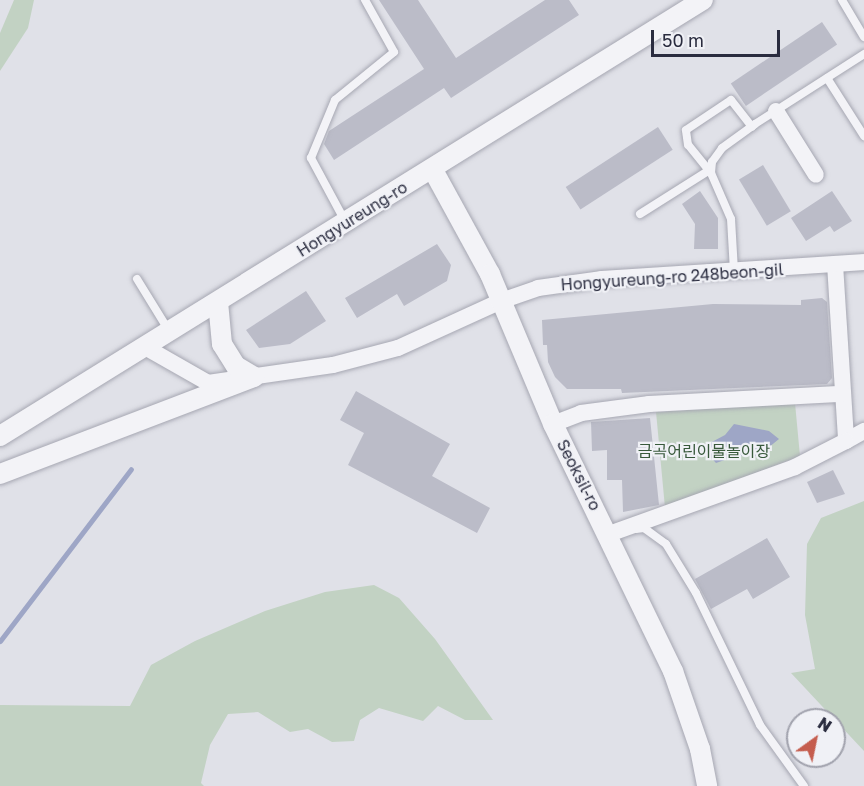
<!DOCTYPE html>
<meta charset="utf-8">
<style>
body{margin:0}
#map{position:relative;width:864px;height:786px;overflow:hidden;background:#e0e1e8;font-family:"Golos Text","Noto Sans KR",sans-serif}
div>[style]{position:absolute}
.green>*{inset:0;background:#c2d2c3}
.water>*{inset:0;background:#9ea6c6}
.stream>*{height:5px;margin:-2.5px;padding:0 2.5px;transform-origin:2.5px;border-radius:2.5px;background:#9ea6c6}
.building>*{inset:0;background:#bbbcc8;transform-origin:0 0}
.roads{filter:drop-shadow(0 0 2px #a6a7b2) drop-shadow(0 0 2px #a6a7b2)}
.service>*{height:8px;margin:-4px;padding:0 4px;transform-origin:4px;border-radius:4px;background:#f3f3f7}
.minor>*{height:16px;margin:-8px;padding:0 8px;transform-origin:8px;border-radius:8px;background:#f3f3f7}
.tertiary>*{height:20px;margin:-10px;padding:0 10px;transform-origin:10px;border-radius:10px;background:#f3f3f7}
span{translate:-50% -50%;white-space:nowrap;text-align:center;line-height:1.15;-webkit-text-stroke:4.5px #f0f1f6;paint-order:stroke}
.street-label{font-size:16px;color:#2a2c3f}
.park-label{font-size:16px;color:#38593b}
.north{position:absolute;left:786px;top:708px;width:60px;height:60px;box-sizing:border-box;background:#f0f1f6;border:2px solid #a1a2ad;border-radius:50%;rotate:33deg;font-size:16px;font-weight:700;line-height:24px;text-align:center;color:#2a2c3f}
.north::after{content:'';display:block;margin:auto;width:21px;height:27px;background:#c55d4e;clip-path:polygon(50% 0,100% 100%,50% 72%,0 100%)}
.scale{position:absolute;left:651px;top:30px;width:129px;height:27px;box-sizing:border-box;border:3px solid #2a2c3f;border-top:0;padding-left:8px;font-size:18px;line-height:21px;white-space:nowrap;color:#2a2c3f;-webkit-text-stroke:4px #f0f1f6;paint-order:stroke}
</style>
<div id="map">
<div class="green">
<i style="clip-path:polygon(14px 0,34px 0,28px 28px,0 71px,0 33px)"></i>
<i style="clip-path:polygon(795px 403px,800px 456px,665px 508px,656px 412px)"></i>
<i style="clip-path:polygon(864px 501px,864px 751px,791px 673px,815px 669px,805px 615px,807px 544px,821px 518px)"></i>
<i style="clip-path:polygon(374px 585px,399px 598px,435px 639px,493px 720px,465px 720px,438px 706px,423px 721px,379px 708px,360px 720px,354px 741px,332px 742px,308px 729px,290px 732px,258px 712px,228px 714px,210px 745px,201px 783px,204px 786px,0 786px,0 705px,130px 706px,151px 665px,195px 641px,265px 611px,325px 592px)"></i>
</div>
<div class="water">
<i style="clip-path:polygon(734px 424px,769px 431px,779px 439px,758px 456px,736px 456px,716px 463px,707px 453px,708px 444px,725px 435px)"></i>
</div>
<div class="stream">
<i style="left:0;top:641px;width:216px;rotate:-52.7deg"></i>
</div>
<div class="building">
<i style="clip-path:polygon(379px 0,418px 0,456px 58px,545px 0,569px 0,579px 15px,451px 98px,444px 88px,334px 160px,324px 144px,329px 131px,424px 69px)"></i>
<i style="left:822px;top:22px;width:27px;height:110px;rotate:56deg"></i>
<i style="left:658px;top:127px;width:27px;height:110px;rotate:57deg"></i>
<i style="left:763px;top:165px;width:54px;height:28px;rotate:59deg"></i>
<i style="clip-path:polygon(700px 191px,718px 218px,718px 249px,694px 249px,695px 224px,682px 204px)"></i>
<i style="clip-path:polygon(832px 191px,852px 221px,834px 232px,830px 226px,806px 241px,791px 218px)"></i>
<i style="clip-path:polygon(437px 244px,451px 265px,447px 281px,404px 306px,397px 294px,357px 318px,345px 298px)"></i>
<i style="clip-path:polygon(306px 291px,326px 321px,290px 344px,259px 348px,246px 330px)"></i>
<i style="clip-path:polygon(822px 298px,827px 302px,832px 378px,827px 384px,622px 393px,621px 389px,567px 389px,555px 377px,548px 362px,547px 345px,543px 345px,542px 320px,713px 304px,801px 305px,801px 300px)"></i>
<i style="clip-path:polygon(356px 391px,450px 444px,432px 476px,490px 508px,477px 533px,348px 465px,364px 433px,340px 420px)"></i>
<i style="clip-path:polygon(650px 418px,659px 505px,623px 512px,622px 480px,607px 480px,607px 450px,592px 451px,591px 422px)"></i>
<i style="clip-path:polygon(833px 470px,845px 494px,817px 503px,807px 482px)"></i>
<i style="clip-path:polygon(767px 538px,790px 577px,753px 599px,747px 589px,711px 609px,695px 579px)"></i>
</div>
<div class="roads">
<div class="service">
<i style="left:842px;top:0;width:43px;rotate:59.3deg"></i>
<i style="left:827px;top:78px;width:69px;rotate:57.5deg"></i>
<i style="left:711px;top:173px;width:36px;rotate:-129deg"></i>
<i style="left:688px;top:145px;width:15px;rotate:-98deg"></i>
<i style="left:686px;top:130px;width:54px;rotate:-33.7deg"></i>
<i style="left:731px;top:100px;width:34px;rotate:52deg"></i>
<i style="left:640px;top:214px;width:80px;rotate:-32.3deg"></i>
<i style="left:346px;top:223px;width:74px;rotate:-118.3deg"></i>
<i style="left:311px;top:158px;width:63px;rotate:-67.5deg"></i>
<i style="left:335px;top:100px;width:76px;rotate:-39.1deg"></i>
<i style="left:394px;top:52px;width:60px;rotate:-119.1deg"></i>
<i style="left:734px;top:271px;width:52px;rotate:-93.3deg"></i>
<i style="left:731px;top:219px;width:50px;rotate:-113.5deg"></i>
<i style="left:711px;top:173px;width:11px;rotate:-85deg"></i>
<i style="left:712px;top:162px;width:17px;rotate:-54deg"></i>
<i style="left:722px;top:148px;width:41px;rotate:-36deg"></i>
<i style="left:755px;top:124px;width:130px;rotate:-32.7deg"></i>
<i style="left:137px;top:279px;width:61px;rotate:58.4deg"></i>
<i style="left:636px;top:529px;width:8px;rotate:-7deg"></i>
<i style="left:644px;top:528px;width:27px;rotate:36deg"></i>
<i style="left:666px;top:544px;width:57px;rotate:58.5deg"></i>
<i style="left:696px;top:593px;width:147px;rotate:64.1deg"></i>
<i style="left:760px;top:725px;width:75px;rotate:54.2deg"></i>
</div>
<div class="minor">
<i style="left:776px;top:111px;width:75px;rotate:58deg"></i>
<i style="left:835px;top:264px;width:177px;rotate:86.4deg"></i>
<i style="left:846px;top:441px;width:21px;rotate:-29deg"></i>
<i style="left:145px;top:347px;width:73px;rotate:29.7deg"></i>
<i style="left:208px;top:383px;width:126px;rotate:-8.2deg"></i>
<i style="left:333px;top:365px;width:67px;rotate:-14.7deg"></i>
<i style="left:398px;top:348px;width:113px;rotate:-24.5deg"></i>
<i style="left:501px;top:301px;width:39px;rotate:-19deg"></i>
<i style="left:538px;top:288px;width:65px;rotate:-8deg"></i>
<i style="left:602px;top:279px;width:263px;rotate:-3.7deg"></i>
<i style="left:553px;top:424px;width:30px;rotate:-21deg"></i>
<i style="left:581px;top:413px;width:69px;rotate:-7.5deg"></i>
<i style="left:649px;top:404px;width:194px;rotate:-3deg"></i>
<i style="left:609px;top:534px;width:198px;rotate:-19.8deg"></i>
<i style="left:795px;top:467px;width:57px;rotate:-27deg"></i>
</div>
<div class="tertiary">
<i style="left:433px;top:170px;width:119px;rotate:61.3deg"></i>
<i style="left:490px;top:274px;width:163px;rotate:67.2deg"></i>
<i style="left:553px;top:424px;width:275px;rotate:64.1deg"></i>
<i style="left:673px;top:671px;width:83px;rotate:70.9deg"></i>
<i style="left:700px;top:749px;width:38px;rotate:79deg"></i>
<i style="left:218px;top:302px;width:42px;rotate:84.6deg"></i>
<i style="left:222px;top:344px;width:26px;rotate:58deg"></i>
<i style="left:236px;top:366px;width:21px;rotate:31deg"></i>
<i style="left:0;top:436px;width:827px;rotate:-31.81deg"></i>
<i style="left:0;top:474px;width:272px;rotate:-20.9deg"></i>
</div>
</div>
<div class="street-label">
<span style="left:352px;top:219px;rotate:-32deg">Hongyureung-ro</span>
<span style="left:672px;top:277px;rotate:-4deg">Hongyureung-ro 248beon-gil</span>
<span style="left:579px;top:475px;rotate:63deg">Seoksil-ro</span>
</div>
<div class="park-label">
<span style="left:704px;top:451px">금곡어린이물놀이장</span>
</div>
<div class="north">N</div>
<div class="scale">50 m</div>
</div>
